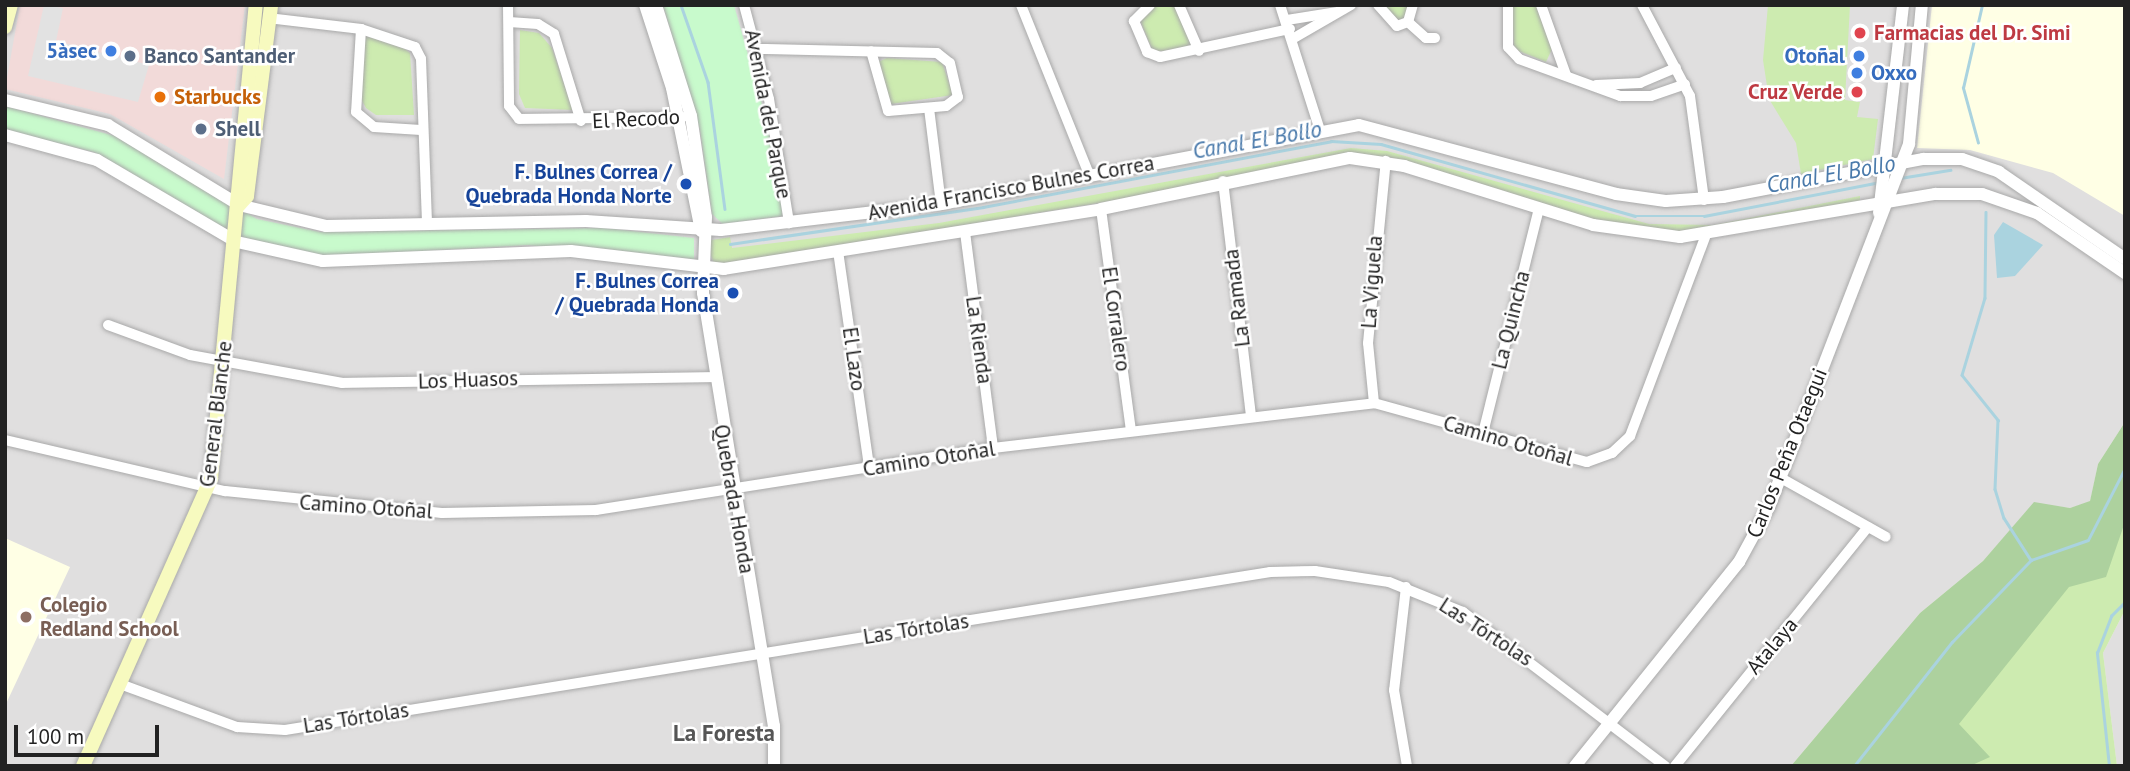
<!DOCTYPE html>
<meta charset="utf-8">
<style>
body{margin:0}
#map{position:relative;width:2130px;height:771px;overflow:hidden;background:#f2efe9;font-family:"PT Sans",sans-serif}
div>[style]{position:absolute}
.residential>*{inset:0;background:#e0dfdf}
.commercial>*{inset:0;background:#f2dad9}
.education>*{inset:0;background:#ffffe5}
.grass>*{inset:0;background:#cdebb0}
.forest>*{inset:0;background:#add19e}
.park>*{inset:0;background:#c8facc}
.parking>*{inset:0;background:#e2e2e2}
.water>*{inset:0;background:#aad3df}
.stream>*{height:2.5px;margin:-1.25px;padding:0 1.25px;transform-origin:1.25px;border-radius:1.25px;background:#aad3df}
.roads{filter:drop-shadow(0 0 2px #a9a9a9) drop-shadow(0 0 2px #a9a9a9)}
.minor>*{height:10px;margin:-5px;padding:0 5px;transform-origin:5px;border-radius:5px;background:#fff}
.tertiary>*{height:12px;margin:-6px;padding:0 6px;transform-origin:6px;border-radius:6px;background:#fff}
.secondary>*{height:14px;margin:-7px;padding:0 7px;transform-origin:7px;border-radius:7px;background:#f7fabf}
.dots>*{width:19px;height:19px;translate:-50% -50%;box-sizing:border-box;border:4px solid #fff;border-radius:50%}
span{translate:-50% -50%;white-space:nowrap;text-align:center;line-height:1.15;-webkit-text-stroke:5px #fff;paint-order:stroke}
.health-label{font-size:21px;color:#be3a42;font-weight:700}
.left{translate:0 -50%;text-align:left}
.right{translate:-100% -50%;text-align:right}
.shop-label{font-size:21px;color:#366cbe;font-weight:700}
.service-label{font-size:21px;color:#4e5e75;font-weight:700}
.food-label{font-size:21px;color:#c56008;font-weight:700}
.street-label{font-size:21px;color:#222}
.transit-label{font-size:21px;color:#164399;font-weight:700}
.education-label{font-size:21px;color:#785e54;font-weight:700}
.water-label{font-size:23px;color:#4a7aab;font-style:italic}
.neighbourhood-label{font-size:23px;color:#555;font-weight:700}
.frame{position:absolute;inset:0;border:7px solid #222;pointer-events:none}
.scale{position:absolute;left:14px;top:725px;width:145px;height:32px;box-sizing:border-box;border:4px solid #222;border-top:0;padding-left:9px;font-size:21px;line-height:24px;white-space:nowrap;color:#222;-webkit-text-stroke:5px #fff;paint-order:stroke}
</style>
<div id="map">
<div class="residential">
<i style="clip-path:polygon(5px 5px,2125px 5px,2125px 422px,2098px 464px,2090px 502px,2070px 508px,2034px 503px,1983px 561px,1920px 613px,1791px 766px,5px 766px)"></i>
<i style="clip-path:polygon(2125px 610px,2125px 766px,2117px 766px,2103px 653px)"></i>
</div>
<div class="commercial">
<i style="clip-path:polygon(20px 5px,245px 5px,224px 179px,110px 114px,5px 89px)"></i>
</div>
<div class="education">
<i style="clip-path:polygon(1932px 5px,2125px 5px,2125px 216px,2053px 173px,1970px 150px,1917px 148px)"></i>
<i style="clip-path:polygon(5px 538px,70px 567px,5px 706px)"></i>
</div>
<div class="grass">
<i style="clip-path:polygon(1175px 5px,1197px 47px,1153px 52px,1140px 20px,1144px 8px)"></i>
<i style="clip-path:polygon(1384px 5px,1409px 5px,1404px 22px,1392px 18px)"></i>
<i style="clip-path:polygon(1512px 5px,1537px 5px,1552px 49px,1546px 62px,1514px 49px)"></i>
<i style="clip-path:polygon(1768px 5px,1850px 5px,1845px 100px,1860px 102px,1857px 117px,1878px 119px,1873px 159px,1801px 174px,1796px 143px,1769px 99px,1763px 60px)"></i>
<i style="clip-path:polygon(520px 30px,539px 33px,552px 48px,573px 110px,525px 108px,519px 94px)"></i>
<i style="clip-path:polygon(362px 35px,396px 42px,410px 53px,414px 115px,376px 115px,366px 108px,360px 97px)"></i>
<i style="clip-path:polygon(887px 58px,942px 62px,953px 95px,891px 104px,878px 62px)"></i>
<i style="clip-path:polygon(1351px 148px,1387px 151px,1649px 224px,1713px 225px,1860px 196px,1860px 204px,1733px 231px,1631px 231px,1386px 156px,751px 260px,714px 264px,706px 241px,730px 237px,732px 248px,939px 223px)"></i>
<i style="clip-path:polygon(2125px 524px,2125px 610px,2103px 653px,2117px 766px,1883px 766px,2031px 597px,2101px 562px)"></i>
</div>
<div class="forest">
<i style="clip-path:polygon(2125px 422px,2125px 522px,2106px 577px,2069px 587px,1959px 724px,1990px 757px,1970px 766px,1791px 766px,1920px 613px,1983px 561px,2034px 502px,2070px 508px,2090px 501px,2098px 464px)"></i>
</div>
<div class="park">
<i style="clip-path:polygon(663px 5px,734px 5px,768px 125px,783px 216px,723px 224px,712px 214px,700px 130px)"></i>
<i style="clip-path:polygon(5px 106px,126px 139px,257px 219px,320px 232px,605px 228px,694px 238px,694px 264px,528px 245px,322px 257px,241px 238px,94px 152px,5px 130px)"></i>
</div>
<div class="parking">
<i style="clip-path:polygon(44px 5px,63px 8px,56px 41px,149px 65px,138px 102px,28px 76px)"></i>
</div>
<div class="water">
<i style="clip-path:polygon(2003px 222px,2043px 245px,2015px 276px,1997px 278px,1994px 235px)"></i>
</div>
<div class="stream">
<i style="left:681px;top:5px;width:82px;rotate:70.7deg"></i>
<i style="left:708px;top:82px;width:128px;rotate:82.4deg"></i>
<i style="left:1978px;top:143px;width:57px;rotate:-105.3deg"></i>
<i style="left:1963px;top:88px;width:85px;rotate:-77.1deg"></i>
<i style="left:1900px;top:178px;width:51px;rotate:-9.1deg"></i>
<i style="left:1986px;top:212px;width:86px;rotate:90.7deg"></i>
<i style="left:1985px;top:298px;width:80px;rotate:106.6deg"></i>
<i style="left:1962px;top:375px;width:58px;rotate:51.3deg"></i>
<i style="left:1998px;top:420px;width:69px;rotate:92.5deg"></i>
<i style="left:1995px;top:489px;width:30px;rotate:73deg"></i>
<i style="left:2004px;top:518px;width:50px;rotate:57.3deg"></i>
<i style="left:730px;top:244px;width:256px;rotate:-8.3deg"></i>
<i style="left:983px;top:207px;width:354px;rotate:-10.7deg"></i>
<i style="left:1331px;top:141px;width:50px;rotate:3.4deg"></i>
<i style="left:1381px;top:144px;width:264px;rotate:15.8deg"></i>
<i style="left:1635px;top:216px;width:69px"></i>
<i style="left:1704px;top:216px;width:179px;rotate:-10.9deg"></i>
<i style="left:1854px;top:766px;width:158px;rotate:-51.7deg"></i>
<i style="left:1952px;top:642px;width:114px;rotate:-46.1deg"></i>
<i style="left:2031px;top:560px;width:60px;rotate:-19.3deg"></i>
<i style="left:2088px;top:540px;width:81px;rotate:-62.8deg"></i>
<i style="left:2109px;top:766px;width:114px;rotate:-96.1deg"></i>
<i style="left:2097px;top:653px;width:40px;rotate:-69deg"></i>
<i style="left:2111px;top:616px;width:20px;rotate:-45deg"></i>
</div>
<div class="roads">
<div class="minor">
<i style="left:508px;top:5px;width:101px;rotate:89.4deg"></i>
<i style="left:509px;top:106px;width:16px;rotate:52deg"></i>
<i style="left:519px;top:119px;width:164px;rotate:-0.7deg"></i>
<i style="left:744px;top:5px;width:97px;rotate:75.1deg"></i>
<i style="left:769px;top:99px;width:126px;rotate:80.8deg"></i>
<i style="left:1021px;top:5px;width:185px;rotate:68.1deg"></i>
<i style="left:1150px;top:5px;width:23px;rotate:135deg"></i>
<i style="left:1134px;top:21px;width:34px;rotate:67deg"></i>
<i style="left:1147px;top:52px;width:14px;rotate:21deg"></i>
<i style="left:1160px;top:57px;width:133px;rotate:-12.2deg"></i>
<i style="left:1179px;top:5px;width:50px;rotate:66.5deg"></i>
<i style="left:1280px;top:5px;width:128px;rotate:72.3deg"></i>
<i style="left:1378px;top:5px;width:28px;rotate:48deg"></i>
<i style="left:1397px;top:26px;width:12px;rotate:-20deg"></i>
<i style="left:1408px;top:22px;width:18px;rotate:-74deg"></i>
<i style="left:1508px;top:5px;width:42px;rotate:90deg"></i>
<i style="left:1508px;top:47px;width:16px;rotate:47deg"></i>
<i style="left:1519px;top:59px;width:108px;rotate:20.1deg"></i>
<i style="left:1620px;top:96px;width:31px"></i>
<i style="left:1651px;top:96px;width:36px;rotate:-19deg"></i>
<i style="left:1541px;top:5px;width:74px;rotate:70.3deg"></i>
<i style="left:1642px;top:5px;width:103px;rotate:62.2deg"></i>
<i style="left:1690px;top:96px;width:105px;rotate:82.3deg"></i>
<i style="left:268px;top:18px;width:94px;rotate:6.7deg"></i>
<i style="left:361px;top:29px;width:57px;rotate:18.4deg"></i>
<i style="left:415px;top:47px;width:13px;rotate:63deg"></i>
<i style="left:421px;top:59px;width:165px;rotate:87.9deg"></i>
<i style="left:1287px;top:20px;width:51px;rotate:-9.1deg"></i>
<i style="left:509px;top:22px;width:29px;rotate:4deg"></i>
<i style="left:538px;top:24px;width:19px;rotate:32deg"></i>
<i style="left:554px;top:34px;width:91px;rotate:72.8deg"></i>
<i style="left:1408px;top:22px;width:24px;rotate:42deg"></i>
<i style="left:1426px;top:38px;width:9px"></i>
<i style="left:361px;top:29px;width:83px;rotate:93.4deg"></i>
<i style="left:356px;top:112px;width:23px;rotate:40deg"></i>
<i style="left:374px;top:127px;width:47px;rotate:3.7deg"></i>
<i style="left:1294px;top:38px;width:66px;rotate:-30.1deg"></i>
<i style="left:758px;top:49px;width:8px"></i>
<i style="left:766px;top:49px;width:171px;rotate:1.3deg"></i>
<i style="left:937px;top:53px;width:16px;rotate:38deg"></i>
<i style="left:950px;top:63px;width:35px;rotate:77deg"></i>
<i style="left:958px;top:97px;width:15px;rotate:143deg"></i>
<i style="left:946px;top:106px;width:58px;rotate:175.1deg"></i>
<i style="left:888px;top:111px;width:62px;rotate:-105.8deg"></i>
<i style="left:1596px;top:85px;width:44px;rotate:-2.6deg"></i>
<i style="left:1640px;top:83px;width:39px;rotate:-23deg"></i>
<i style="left:929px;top:108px;width:97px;rotate:82.9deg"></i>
<i style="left:1223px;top:181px;width:236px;rotate:83.2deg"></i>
<i style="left:1101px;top:209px;width:223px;rotate:82.3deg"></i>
<i style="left:965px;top:232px;width:218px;rotate:82.6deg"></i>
<i style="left:838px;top:251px;width:218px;rotate:81.8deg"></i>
<i style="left:108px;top:325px;width:87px;rotate:20.1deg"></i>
<i style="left:190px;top:355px;width:155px;rotate:10.4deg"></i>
<i style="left:342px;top:383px;width:372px;rotate:-0.9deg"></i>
<i style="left:1374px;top:403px;width:60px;rotate:-95.7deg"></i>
<i style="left:1368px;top:343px;width:183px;rotate:-84.4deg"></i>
<i style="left:1483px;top:433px;width:232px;rotate:-76deg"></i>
<i style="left:5px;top:440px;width:226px;rotate:13.1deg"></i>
<i style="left:225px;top:491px;width:218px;rotate:5.8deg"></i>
<i style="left:442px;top:513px;width:154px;rotate:-1.1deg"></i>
<i style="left:596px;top:510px;width:402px;rotate:-8.9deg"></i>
<i style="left:993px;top:448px;width:384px;rotate:-6.7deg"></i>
<i style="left:1374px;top:403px;width:221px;rotate:15.5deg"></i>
<i style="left:1587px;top:462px;width:27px;rotate:-20deg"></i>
<i style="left:1612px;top:453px;width:25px;rotate:-43deg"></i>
<i style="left:1630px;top:436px;width:213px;rotate:-69.3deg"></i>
<i style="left:1781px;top:478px;width:120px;rotate:29.3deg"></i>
<i style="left:1406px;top:587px;width:104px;rotate:96.6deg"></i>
<i style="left:1394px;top:690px;width:77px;rotate:80.3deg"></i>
<i style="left:120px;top:684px;width:125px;rotate:20.2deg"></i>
<i style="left:237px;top:727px;width:48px;rotate:3.6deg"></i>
<i style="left:285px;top:730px;width:998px;rotate:-9.11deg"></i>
<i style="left:1270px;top:572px;width:45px;rotate:-1.3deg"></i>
<i style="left:1315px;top:571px;width:75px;rotate:8.5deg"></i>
<i style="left:1389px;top:582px;width:80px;rotate:22.1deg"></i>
<i style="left:1463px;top:612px;width:254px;rotate:37.3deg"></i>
<i style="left:1675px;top:766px;width:307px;rotate:-51.1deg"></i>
</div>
<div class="tertiary">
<i style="left:645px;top:5px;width:87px;rotate:72deg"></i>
<i style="left:672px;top:88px;width:146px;rotate:78.5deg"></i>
<i style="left:656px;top:5px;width:116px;rotate:72.5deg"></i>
<i style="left:691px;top:116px;width:102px;rotate:81.6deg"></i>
<i style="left:706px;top:217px;width:76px;rotate:92.3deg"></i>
<i style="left:703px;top:293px;width:439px;rotate:80.7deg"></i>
<i style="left:774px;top:726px;width:40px;rotate:90deg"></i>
<i style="left:5px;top:100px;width:106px;rotate:13.6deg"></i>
<i style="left:108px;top:125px;width:153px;rotate:31.4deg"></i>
<i style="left:239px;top:205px;width:89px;rotate:13.6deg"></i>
<i style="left:326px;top:226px;width:260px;rotate:-1.1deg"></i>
<i style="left:586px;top:221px;width:135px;rotate:3.8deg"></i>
<i style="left:721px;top:230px;width:222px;rotate:-6.7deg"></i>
<i style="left:941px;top:204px;width:425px;rotate:-10.7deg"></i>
<i style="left:1359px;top:125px;width:266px;rotate:15deg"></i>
<i style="left:1616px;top:194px;width:50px;rotate:8deg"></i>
<i style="left:1666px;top:201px;width:57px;rotate:-4deg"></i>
<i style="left:1723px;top:197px;width:204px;rotate:-10.8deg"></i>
<i style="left:1923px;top:159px;width:39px"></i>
<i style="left:1962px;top:159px;width:39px;rotate:19deg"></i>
<i style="left:1999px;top:172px;width:153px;rotate:34.6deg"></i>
<i style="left:5px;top:135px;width:95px;rotate:15.2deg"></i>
<i style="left:97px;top:160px;width:162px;rotate:30.4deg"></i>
<i style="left:237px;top:242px;width:88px;rotate:12.5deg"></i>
<i style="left:323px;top:261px;width:248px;rotate:-2.3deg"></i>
<i style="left:571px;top:251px;width:154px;rotate:6.7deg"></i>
<i style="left:724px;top:269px;width:382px;rotate:-9deg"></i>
<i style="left:1101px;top:209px;width:254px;rotate:-11.6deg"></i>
<i style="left:1350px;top:158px;width:55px;rotate:8.4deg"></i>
<i style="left:1404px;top:166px;width:198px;rotate:17.3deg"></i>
<i style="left:1593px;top:225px;width:88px;rotate:7.9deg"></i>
<i style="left:1680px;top:237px;width:259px;rotate:-9.6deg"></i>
<i style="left:1935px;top:194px;width:47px"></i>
<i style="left:1982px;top:194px;width:58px;rotate:19.1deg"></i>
<i style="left:2037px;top:213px;width:107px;rotate:34.3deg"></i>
<i style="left:1879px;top:213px;width:209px;rotate:-83.4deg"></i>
<i style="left:1575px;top:766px;width:262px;rotate:-51.2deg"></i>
<i style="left:1739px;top:562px;width:63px;rotate:-61.4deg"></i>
<i style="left:1769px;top:507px;width:389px;rotate:-68.9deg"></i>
<i style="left:1909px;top:144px;width:140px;rotate:-84.7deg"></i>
</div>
<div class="secondary">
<i style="left:5px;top:27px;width:23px;rotate:-75deg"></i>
<i style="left:239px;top:205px;width:12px;rotate:-48deg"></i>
<i style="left:247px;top:196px;width:193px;rotate:-82.8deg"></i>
<i style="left:83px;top:766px;width:315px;rotate:-66deg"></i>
<i style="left:211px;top:478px;width:475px;rotate:-84.6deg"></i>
</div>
</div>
<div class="dots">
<i style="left:1860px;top:33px;background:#e0444e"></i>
<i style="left:111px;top:51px;background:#3f7fe0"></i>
<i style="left:130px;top:56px;background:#5c6f8a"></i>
<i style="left:1859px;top:56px;background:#3f7fe0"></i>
<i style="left:1857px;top:73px;background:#3f7fe0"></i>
<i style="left:1857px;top:92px;background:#e0444e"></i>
<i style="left:160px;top:97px;background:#e8710a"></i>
<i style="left:201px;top:129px;background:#5c6f8a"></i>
<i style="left:686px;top:184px;background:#1a4fb4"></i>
<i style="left:733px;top:293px;background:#1a4fb4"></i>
<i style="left:26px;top:617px;background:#8d6e63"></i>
</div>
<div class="health-label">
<span class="left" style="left:1874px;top:33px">Farmacias del Dr. Simi</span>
<span class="right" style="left:1843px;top:92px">Cruz Verde</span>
</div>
<div class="shop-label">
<span class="right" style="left:97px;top:51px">5àsec</span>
<span class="right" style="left:1845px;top:56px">Otoñal</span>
<span class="left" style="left:1871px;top:73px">Oxxo</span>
</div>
<div class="service-label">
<span class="left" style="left:144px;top:56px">Banco Santander</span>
<span class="left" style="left:215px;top:129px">Shell</span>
</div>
<div class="food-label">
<span class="left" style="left:174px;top:97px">Starbucks</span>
</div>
<div class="street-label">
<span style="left:768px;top:114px;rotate:79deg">Avenida del Parque</span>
<span style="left:636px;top:119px;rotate:-3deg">El Recodo</span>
<span style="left:1011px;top:188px;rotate:-10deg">Avenida Francisco Bulnes Correa</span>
<span style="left:1372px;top:282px;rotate:-86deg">La Viguela</span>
<span style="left:1237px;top:298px;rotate:-97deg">La Ramada</span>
<span style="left:1116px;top:319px;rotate:82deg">El Corralero</span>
<span style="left:1511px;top:320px;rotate:-76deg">La Quincha</span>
<span style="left:979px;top:340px;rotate:82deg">La Rienda</span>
<span style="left:854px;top:359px;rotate:82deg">El Lazo</span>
<span style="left:468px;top:380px;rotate:-2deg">Los Huasos</span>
<span style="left:216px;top:414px;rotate:-83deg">General Blanche</span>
<span style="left:1508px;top:441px;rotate:16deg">Camino Otoñal</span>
<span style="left:1787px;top:453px;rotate:-68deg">Carlos Peña Otaegui</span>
<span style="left:929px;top:459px;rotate:-9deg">Camino Otoñal</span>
<span style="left:734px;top:499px;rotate:80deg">Quebrada Honda</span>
<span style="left:366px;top:507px;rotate:4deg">Camino Otoñal</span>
<span style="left:916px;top:629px;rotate:-9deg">Las Tórtolas</span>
<span style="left:1486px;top:632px;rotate:33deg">Las Tórtolas</span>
<span style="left:1772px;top:646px;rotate:-50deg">Atalaya</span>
<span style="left:356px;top:718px;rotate:-9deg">Las Tórtolas</span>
</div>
<div class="transit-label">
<span class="right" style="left:672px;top:184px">F. Bulnes Correa /<br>Quebrada Honda Norte</span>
<span class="right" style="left:719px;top:293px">F. Bulnes Correa<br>/ Quebrada Honda</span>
</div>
<div class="education-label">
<span class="left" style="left:40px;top:617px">Colegio<br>Redland School</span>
</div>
<div class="water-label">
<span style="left:1257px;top:140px;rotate:-10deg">Canal El Bollo</span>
<span style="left:1831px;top:174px;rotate:-10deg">Canal El Bollo</span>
</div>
<div class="neighbourhood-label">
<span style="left:724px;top:733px">La Foresta</span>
</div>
<div class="frame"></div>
<div class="scale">100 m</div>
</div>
